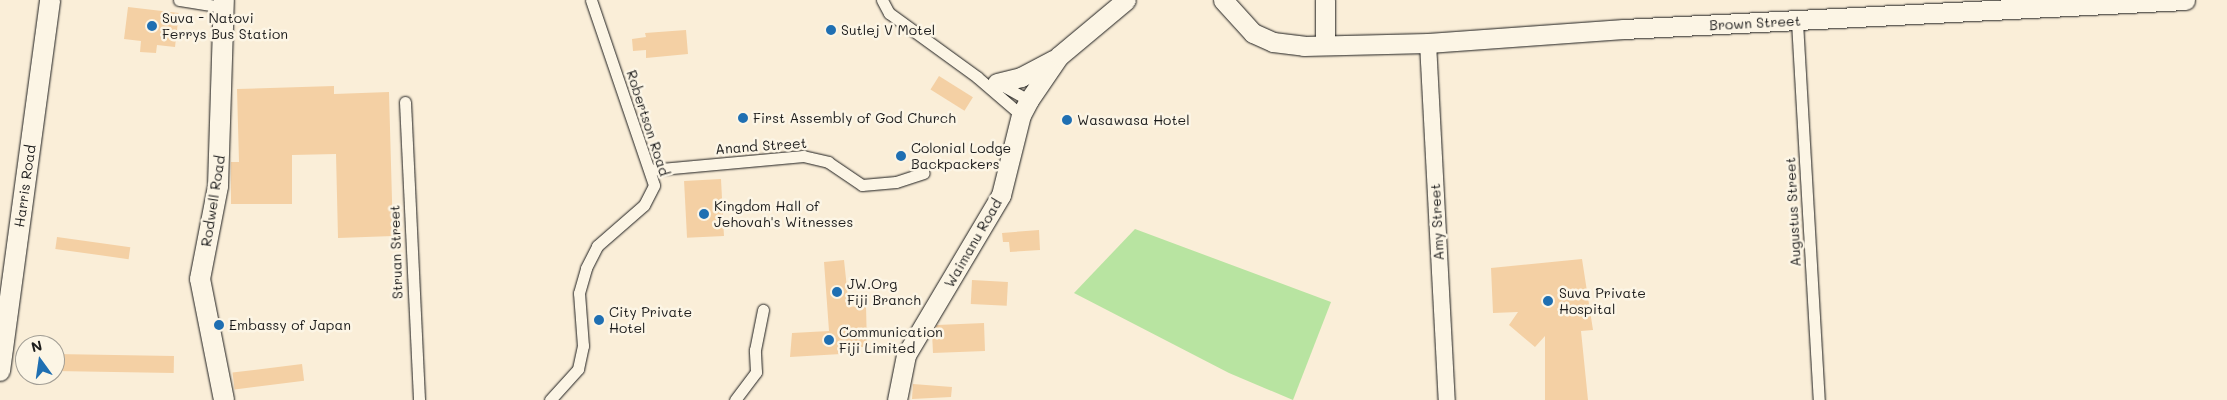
<!DOCTYPE html>
<style>
body{margin:0}
#map{position:relative;width:2227px;height:400px;overflow:hidden;background:#faeed8;font-family:Mali,sans-serif}
div>[style]{position:absolute}
.green>*{inset:0;background:#b8e4a1}
.building>*{inset:0;background:#f4d0a4;transform-origin:0 0}
.roads{filter:drop-shadow(0 0 1px #1c1c1c) drop-shadow(0 0 1px #1c1c1c)}
.minor>*{height:11px;margin:-5.5px;padding:0 5.5px;transform-origin:5.5px;border-radius:5.5px;background:#fcf5e5}
.secondary>*{height:16px;margin:-8px;padding:0 8px;transform-origin:8px;border-radius:8px;background:#fcf5e5}
.primary>*{height:19px;margin:-9.5px;padding:0 9.5px;transform-origin:9.5px;border-radius:9.5px;background:#fcf5e5}
.trunk>*{height:20px;margin:-10px;padding:0 10px;transform-origin:10px;border-radius:10px;background:#fcf5e5}
.dots>*{width:14px;height:14px;translate:-50% -50%;box-sizing:border-box;border:2px solid #fcf5e5;border-radius:50%}
span{translate:-50% -50%;white-space:nowrap;text-align:center;line-height:1.15;-webkit-text-stroke:5px #fcf5e5;paint-order:stroke}
.poi-label{font-size:14px;color:#1c1c1c}
.left{translate:0 -50%;text-align:left}
.street-label{font-size:14px;color:#1c1c1c}
.north{position:absolute;left:15px;top:335px;width:50px;height:50px;box-sizing:border-box;background:#fcf5e5;border:1px solid #a29e95;border-radius:50%;rotate:346deg;font-size:14px;font-weight:700;line-height:20px;text-align:center;color:#1c1c1c}
.north::after{content:'';display:block;margin:auto;width:18px;height:22px;background:#1f6fb2;clip-path:polygon(50% 0,100% 100%,50% 72%,0 100%)}
</style>
<div id="map">
<div class="green">
<i style="clip-path:polygon(1135px 229px,1331px 302px,1293px 400px,1229px 373px,1074px 293px)"></i>
</div>
<div class="building">
<i style="clip-path:polygon(128px 7px,179px 13px,175px 47px,157px 45px,156px 53px,140px 52px,141px 41px,124px 39px)"></i>
<i style="clip-path:polygon(686px 30px,688px 54px,646px 58px,646px 50px,633px 51px,632px 39px,646px 37px,645px 33px)"></i>
<i style="left:939px;top:76px;width:40px;height:16px;rotate:32deg"></i>
<i style="clip-path:polygon(334px 86px,334px 94px,389px 92px,393px 236px,338px 238px,336px 154px,292px 155px,292px 204px,231px 204px,231px 162px,239px 162px,237px 89px)"></i>
<i style="left:721px;top:179px;width:57px;height:37px;rotate:87deg"></i>
<i style="clip-path:polygon(1039px 230px,1040px 250px,1010px 252px,1009px 242px,1003px 242px,1002px 233px)"></i>
<i style="left:57px;top:237px;width:74px;height:12px;rotate:8deg"></i>
<i style="clip-path:polygon(1582px 259px,1593px 330px,1581px 331px,1588px 400px,1545px 400px,1545px 336px,1535px 347px,1509px 325px,1518px 312px,1493px 313px,1491px 268px)"></i>
<i style="clip-path:polygon(844px 260px,849px 307px,866px 305px,867px 347px,839px 347px,841px 354px,790px 357px,792px 333px,829px 331px,824px 262px)"></i>
<i style="left:972px;top:280px;width:36px;height:24px;rotate:3deg"></i>
<i style="clip-path:polygon(984px 323px,985px 351px,933px 353px,932px 333px,937px 325px)"></i>
<i style="left:55px;top:354px;width:119px;height:17px;rotate:1deg"></i>
<i style="left:302px;top:364px;width:17px;height:70px;rotate:83deg"></i>
<i style="clip-path:polygon(913px 384px,952px 387px,951px 397px,912px 399px)"></i>
</div>
<div class="roads">
<div class="minor">
<i style="left:179px;top:0;width:44px;rotate:9.2deg"></i>
<i style="left:882px;top:0;width:15px;rotate:62deg"></i>
<i style="left:889px;top:13px;width:109px;rotate:36deg"></i>
<i style="left:977px;top:77px;width:58px;rotate:40.8deg"></i>
<i style="left:1797px;top:22px;width:379px;rotate:86.7deg"></i>
<i style="left:998px;top:83px;width:35px;rotate:29deg"></i>
<i style="left:405px;top:102px;width:298px;rotate:87.3deg"></i>
<i style="left:650px;top:170px;width:154px;rotate:-5.2deg"></i>
<i style="left:803px;top:156px;width:26px;rotate:13deg"></i>
<i style="left:828px;top:162px;width:41px;rotate:34.1deg"></i>
<i style="left:862px;top:185px;width:34px;rotate:-5deg"></i>
<i style="left:896px;top:182px;width:29px;rotate:-18deg"></i>
<i style="left:550px;top:400px;width:42px;rotate:-47.9deg"></i>
<i style="left:578px;top:369px;width:24px;rotate:-78deg"></i>
<i style="left:583px;top:346px;width:53px;rotate:-94.3deg"></i>
<i style="left:579px;top:293px;width:26px;rotate:-74deg"></i>
<i style="left:586px;top:268px;width:25px;rotate:-63deg"></i>
<i style="left:597px;top:246px;width:62px;rotate:-41.1deg"></i>
<i style="left:644px;top:205px;width:22px;rotate:-63deg"></i>
<i style="left:654px;top:185px;width:195px;rotate:-108.8deg"></i>
<i style="left:735px;top:400px;width:35px;rotate:-53deg"></i>
<i style="left:756px;top:372px;width:22px;rotate:-93deg"></i>
<i style="left:755px;top:350px;width:41px;rotate:-78.7deg"></i>
</div>
<div class="secondary">
<i style="left:1428px;top:43px;width:358px;rotate:87deg"></i>
</div>
<div class="primary">
<i style="left:1223px;top:0;width:45px;rotate:47.7deg"></i>
<i style="left:1253px;top:33px;width:22px;rotate:24deg"></i>
<i style="left:1273px;top:42px;width:31px;rotate:7deg"></i>
<i style="left:1304px;top:46px;width:124px;rotate:-1.4deg"></i>
<i style="left:1428px;top:43px;width:196px;rotate:-4.1deg"></i>
<i style="left:1624px;top:29px;width:562px;rotate:-2.96deg"></i>
<i style="left:1325px;top:0;width:44px;rotate:90deg"></i>
<i style="left:997px;top:83px;width:25px;rotate:-14deg"></i>
<i style="left:1021px;top:77px;width:36px;rotate:-28deg"></i>
<i style="left:897px;top:400px;width:46px;rotate:-78.7deg"></i>
<i style="left:906px;top:355px;width:186px;rotate:-59.3deg"></i>
<i style="left:1001px;top:195px;width:82px;rotate:-76deg"></i>
<i style="left:1021px;top:115px;width:17px;rotate:-62deg"></i>
<i style="left:1029px;top:100px;width:53px;rotate:-55.7deg"></i>
<i style="left:1059px;top:56px;width:87px;rotate:-39.9deg"></i>
</div>
<div class="trunk">
<i style="left:0;top:371px;width:374px;rotate:-82.3deg"></i>
<i style="left:224px;top:400px;width:123px;rotate:-101.2deg"></i>
<i style="left:200px;top:279px;width:95px;rotate:-79deg"></i>
<i style="left:218px;top:186px;width:186px;rotate:-88.2deg"></i>
</div>
</div>
<div class="dots">
<i style="left:152px;top:26px;background:#1f6fb2"></i>
<i style="left:831px;top:30px;background:#1f6fb2"></i>
<i style="left:743px;top:118px;background:#1f6fb2"></i>
<i style="left:1067px;top:120px;background:#1f6fb2"></i>
<i style="left:901px;top:156px;background:#1f6fb2"></i>
<i style="left:704px;top:214px;background:#1f6fb2"></i>
<i style="left:837px;top:292px;background:#1f6fb2"></i>
<i style="left:1548px;top:301px;background:#1f6fb2"></i>
<i style="left:599px;top:320px;background:#1f6fb2"></i>
<i style="left:219px;top:325px;background:#1f6fb2"></i>
<i style="left:829px;top:340px;background:#1f6fb2"></i>
</div>
<div class="poi-label">
<span class="left" style="left:162px;top:26px">Suva - Natovi<br>Ferrys Bus Station</span>
<span class="left" style="left:841px;top:30px">Sutlej V Motel</span>
<span class="left" style="left:753px;top:118px">First Assembly of God Church</span>
<span class="left" style="left:1077px;top:120px">Wasawasa Hotel</span>
<span class="left" style="left:911px;top:156px">Colonial Lodge<br>Backpackers</span>
<span class="left" style="left:714px;top:214px">Kingdom Hall of<br>Jehovah's Witnesses</span>
<span class="left" style="left:847px;top:292px">JW.Org<br>Fiji Branch</span>
<span class="left" style="left:1559px;top:301px">Suva Private<br>Hospital</span>
<span class="left" style="left:609px;top:320px">City Private<br>Hotel</span>
<span class="left" style="left:229px;top:325px">Embassy of Japan</span>
<span class="left" style="left:839px;top:340px">Communication<br>Fiji Limited</span>
</div>
<div class="street-label">
<span style="left:1755px;top:23px;rotate:-3deg">Brown Street</span>
<span style="left:648px;top:123px;rotate:72deg">Robertson Road</span>
<span style="left:761px;top:146px;rotate:-4deg">Anand Street</span>
<span style="left:25px;top:186px;rotate:-82deg">Harris Road</span>
<span style="left:213px;top:201px;rotate:-81deg">Rodwell Road</span>
<span style="left:1793px;top:212px;rotate:-93deg">Augustus Street</span>
<span style="left:1437px;top:222px;rotate:-93deg">Amy Street</span>
<span style="left:973px;top:243px;rotate:-60deg">Waimanu Road</span>
<span style="left:396px;top:252px;rotate:-92deg">Struan Street</span>
</div>
<div class="north">N</div>
</div>
